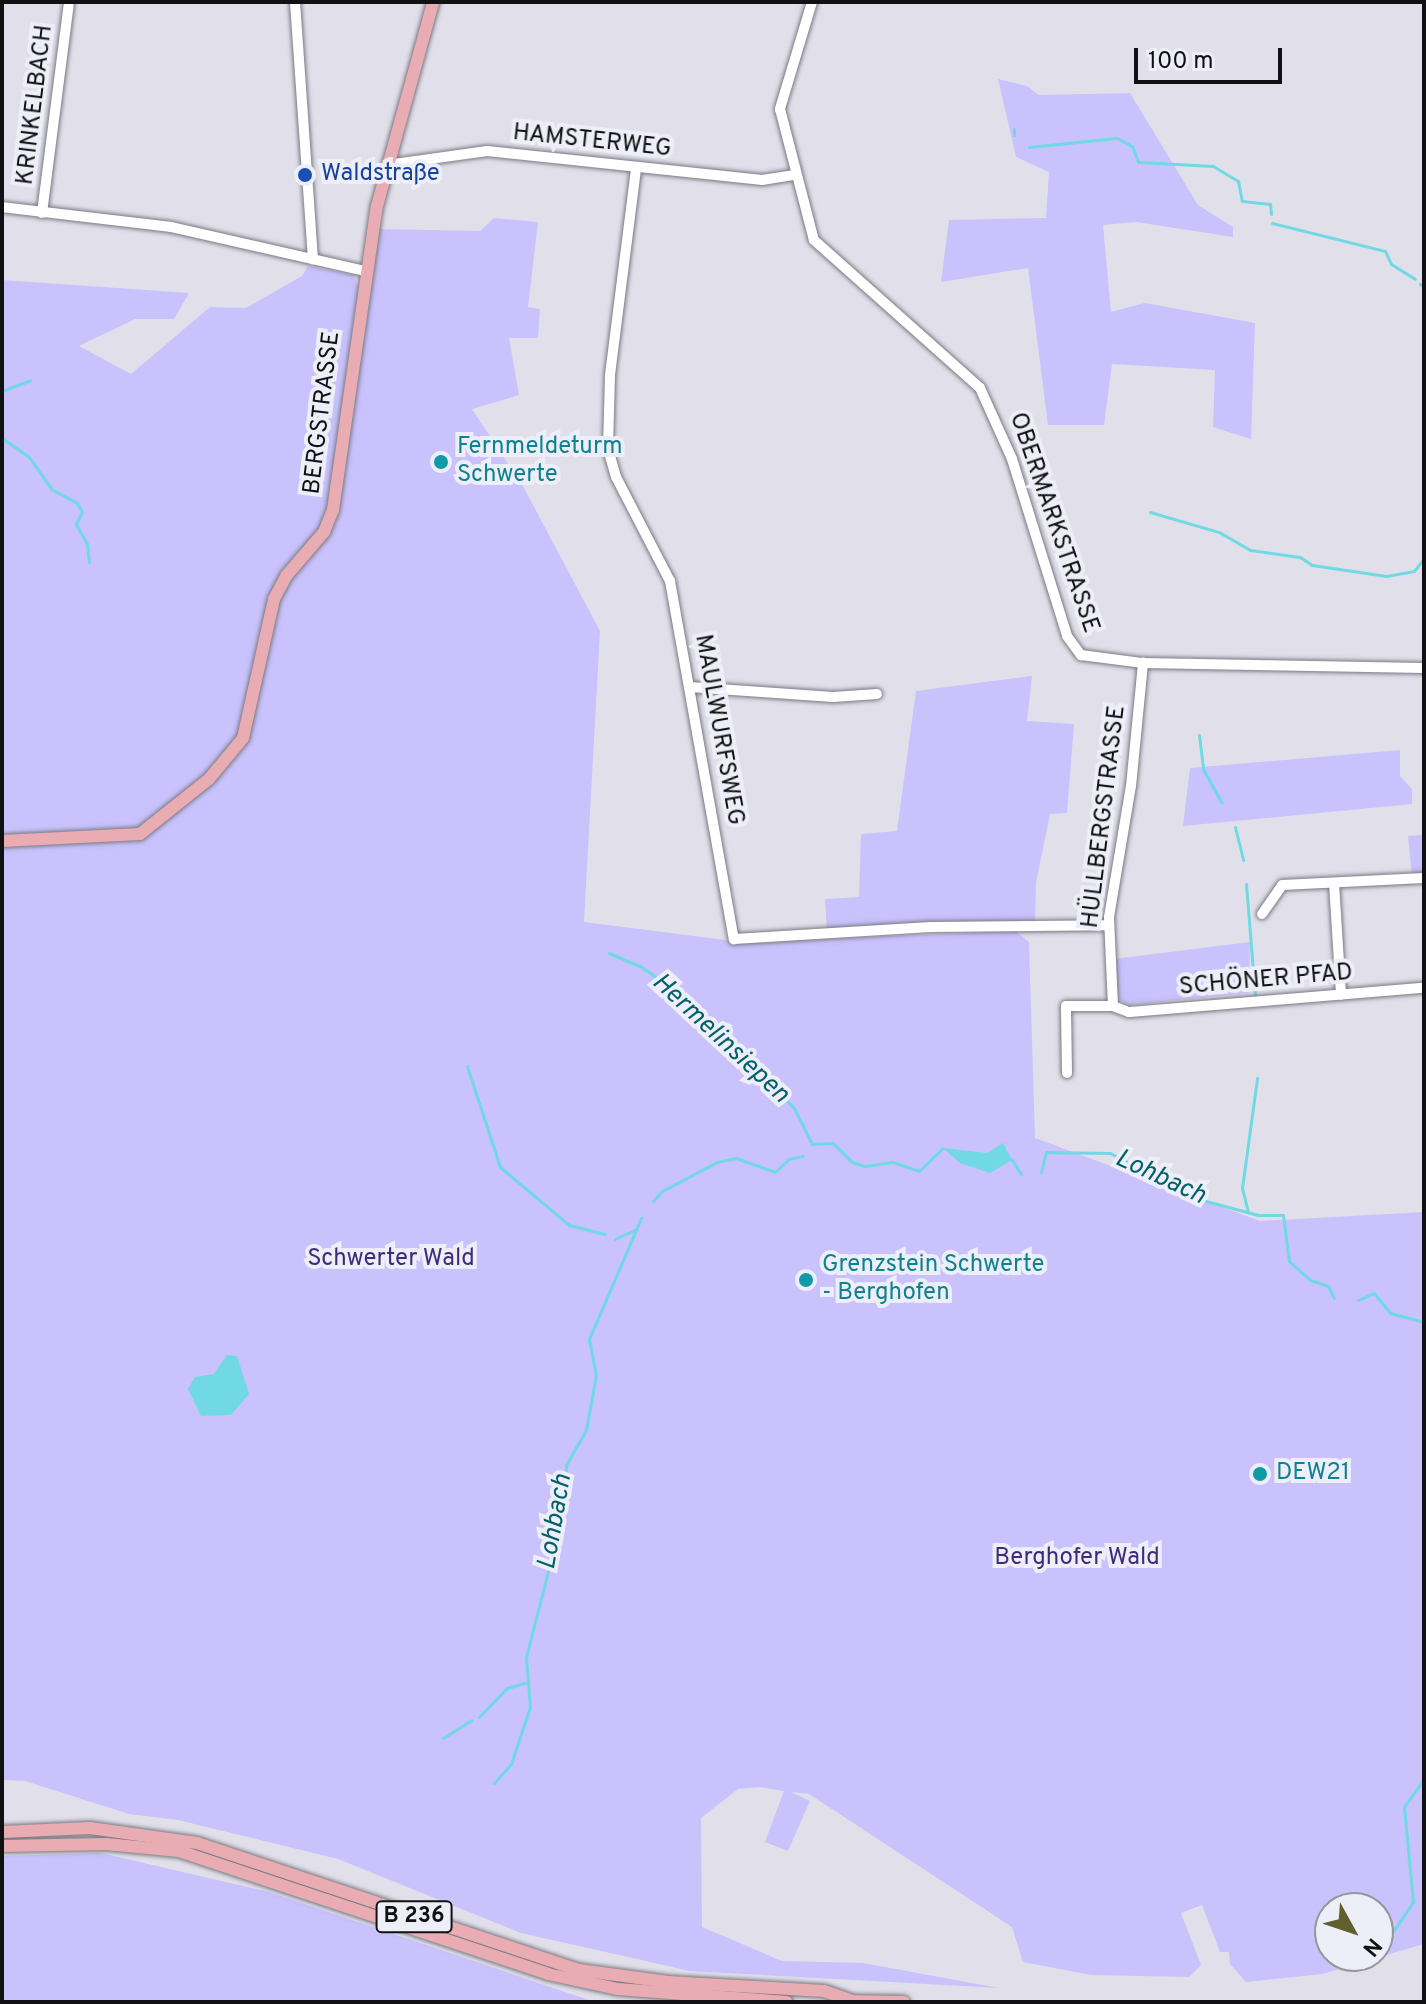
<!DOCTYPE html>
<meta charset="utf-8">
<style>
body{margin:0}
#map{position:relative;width:1426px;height:2004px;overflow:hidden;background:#e1e0ea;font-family:Overpass,sans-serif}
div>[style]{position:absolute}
.green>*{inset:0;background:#c9c2fd}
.water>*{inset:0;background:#70d9e4}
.stream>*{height:3px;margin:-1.5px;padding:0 1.5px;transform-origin:1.5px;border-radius:1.5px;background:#70d9e4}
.roads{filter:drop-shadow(0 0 2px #7b7a83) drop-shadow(0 0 2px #7b7a83)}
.minor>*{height:10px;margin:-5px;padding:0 5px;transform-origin:5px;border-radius:5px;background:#fff}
.major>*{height:12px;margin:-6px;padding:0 6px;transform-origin:6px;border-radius:6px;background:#e9acb3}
.dots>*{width:22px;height:22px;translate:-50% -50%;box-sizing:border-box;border:4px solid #eeeef8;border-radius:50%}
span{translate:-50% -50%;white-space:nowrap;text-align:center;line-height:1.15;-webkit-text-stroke:8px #eeeef8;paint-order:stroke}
.shield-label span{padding:2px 6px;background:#eeeef8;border:2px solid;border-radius:6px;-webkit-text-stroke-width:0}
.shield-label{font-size:22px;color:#111114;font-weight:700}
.street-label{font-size:24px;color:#111114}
.transit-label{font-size:24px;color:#164399}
.left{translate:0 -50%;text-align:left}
.culture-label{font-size:24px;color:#0d838f}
.park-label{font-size:24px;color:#3f2b7b}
.water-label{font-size:26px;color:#006169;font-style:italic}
.frame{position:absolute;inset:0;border:4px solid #111114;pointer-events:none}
.north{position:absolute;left:1314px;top:1892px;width:80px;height:80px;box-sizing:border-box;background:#eeeef8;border:2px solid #96969d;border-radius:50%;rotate:130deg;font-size:22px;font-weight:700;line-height:32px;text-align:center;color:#111114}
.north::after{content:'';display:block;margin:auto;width:28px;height:36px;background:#61602d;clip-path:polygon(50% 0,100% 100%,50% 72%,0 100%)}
.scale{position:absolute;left:1134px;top:48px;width:148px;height:36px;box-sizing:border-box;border:4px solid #111114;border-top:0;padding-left:10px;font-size:24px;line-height:28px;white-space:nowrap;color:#111114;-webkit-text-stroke:6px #eeeef8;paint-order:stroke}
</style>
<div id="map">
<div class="green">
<i style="clip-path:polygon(998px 79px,1027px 86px,1039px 95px,1130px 93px,1198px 205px,1233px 227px,1233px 237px,1136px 222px,1103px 225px,1111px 312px,1145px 303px,1255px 323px,1251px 439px,1213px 427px,1215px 370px,1112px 364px,1104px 425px,1048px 425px,1028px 268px,941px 282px,949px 220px,1046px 218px,1049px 172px,1016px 157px)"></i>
<i style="clip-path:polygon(evenodd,494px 218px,538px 222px,528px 307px,540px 309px,538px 338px,509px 338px,519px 395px,472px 409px,524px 488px,600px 631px,584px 922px,741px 942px,1015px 931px,1029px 942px,1035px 1138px,1260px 1221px,1424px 1212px,1424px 1944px,1322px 1974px,1246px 1982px,1230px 1964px,1229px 1952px,1220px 1952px,1202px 1905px,1181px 1913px,1201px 1965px,1189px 1977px,1091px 1975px,1023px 1962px,1012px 1927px,809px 1794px,791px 1792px,810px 1801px,788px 1851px,765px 1842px,784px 1791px,759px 1787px,738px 1789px,701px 1818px,702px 1927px,782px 1961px,863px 1963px,999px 1988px,690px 1971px,521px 1933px,338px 1859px,178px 1820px,129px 1814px,25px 1781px,2px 1780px,2px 280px,189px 293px,174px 319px,135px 319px,79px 346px,131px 374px,210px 307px,246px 308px,302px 276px,308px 266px,354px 275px,357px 285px,369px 287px,379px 229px,480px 231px,494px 218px,1330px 1908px,1378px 1908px,1378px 1956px,1330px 1956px,1330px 1908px)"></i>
<i style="clip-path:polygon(1032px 676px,1027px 721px,1074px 724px,1067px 813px,1050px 814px,1036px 883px,1035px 923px,827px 933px,825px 899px,859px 897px,861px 834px,897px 831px,916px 691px)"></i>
<i style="clip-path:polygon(1400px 750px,1400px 776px,1412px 789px,1412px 804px,1183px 826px,1190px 768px)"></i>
<i style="clip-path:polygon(1424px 835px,1424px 875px,1412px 876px,1408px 836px)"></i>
<i style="clip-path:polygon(1250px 942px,1249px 993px,1128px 1005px,1117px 997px,1114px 959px)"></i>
<i style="clip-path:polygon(101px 1853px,269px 1892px,595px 2002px,2px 2002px,2px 1856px)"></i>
</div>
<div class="water">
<i style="clip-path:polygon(1003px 1143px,1012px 1160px,990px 1173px,960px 1163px,943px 1148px,987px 1153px)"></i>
<i style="clip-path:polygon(227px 1355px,237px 1356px,249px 1394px,231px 1415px,201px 1416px,188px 1389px,195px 1377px,214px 1374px)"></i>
</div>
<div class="stream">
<i style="left:1014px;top:135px;width:6px;rotate:-90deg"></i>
<i style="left:1029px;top:147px;width:88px;rotate:-5.8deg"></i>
<i style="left:1117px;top:138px;width:17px;rotate:28deg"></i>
<i style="left:1132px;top:146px;width:17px;rotate:69deg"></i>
<i style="left:1138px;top:162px;width:75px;rotate:3.1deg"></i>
<i style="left:1213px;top:166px;width:29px;rotate:31deg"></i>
<i style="left:1238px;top:181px;width:20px;rotate:79deg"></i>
<i style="left:1242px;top:201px;width:28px;rotate:6deg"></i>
<i style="left:1270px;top:204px;width:10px;rotate:84deg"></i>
<i style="left:1272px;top:223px;width:116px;rotate:13.9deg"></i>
<i style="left:1385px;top:251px;width:14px;rotate:65deg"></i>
<i style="left:1391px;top:264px;width:28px;rotate:32deg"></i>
<i style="left:1420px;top:284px;width:5px;rotate:37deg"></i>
<i style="left:2px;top:391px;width:30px;rotate:-21deg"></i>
<i style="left:2px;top:438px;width:33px;rotate:35deg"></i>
<i style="left:29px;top:457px;width:39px;rotate:55deg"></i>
<i style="left:51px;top:489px;width:30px;rotate:28deg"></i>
<i style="left:77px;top:503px;width:10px;rotate:61deg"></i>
<i style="left:82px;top:512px;width:13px;rotate:117deg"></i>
<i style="left:76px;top:524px;width:23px;rotate:61deg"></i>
<i style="left:87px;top:544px;width:18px;rotate:84deg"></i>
<i style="left:1150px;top:512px;width:72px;rotate:16.2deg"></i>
<i style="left:1219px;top:532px;width:36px;rotate:30deg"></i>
<i style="left:1250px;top:550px;width:50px;rotate:8deg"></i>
<i style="left:1300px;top:557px;width:14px;rotate:34deg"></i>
<i style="left:1312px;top:565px;width:75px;rotate:8.5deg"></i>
<i style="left:1386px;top:576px;width:28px;rotate:-10deg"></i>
<i style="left:1414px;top:571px;width:16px;rotate:-52deg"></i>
<i style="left:1199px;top:735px;width:34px;rotate:83deg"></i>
<i style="left:1203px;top:769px;width:38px;rotate:61deg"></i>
<i style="left:1235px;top:827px;width:34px;rotate:76deg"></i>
<i style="left:1246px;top:884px;width:111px;rotate:85.4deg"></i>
<i style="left:609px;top:953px;width:34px;rotate:23deg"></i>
<i style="left:640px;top:966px;width:37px;rotate:35deg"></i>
<i style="left:670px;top:987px;width:49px;rotate:53.4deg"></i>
<i style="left:699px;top:1026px;width:55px;rotate:34.6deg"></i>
<i style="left:744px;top:1057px;width:71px;rotate:45.6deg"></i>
<i style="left:794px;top:1108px;width:40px;rotate:63.4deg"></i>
<i style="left:812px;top:1144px;width:21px;rotate:-3deg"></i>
<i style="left:833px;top:1143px;width:27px;rotate:45deg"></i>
<i style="left:852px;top:1162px;width:14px;rotate:17deg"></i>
<i style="left:865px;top:1166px;width:28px;rotate:-8deg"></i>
<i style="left:893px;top:1162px;width:28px;rotate:19deg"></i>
<i style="left:919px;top:1171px;width:33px;rotate:-44deg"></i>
<i style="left:467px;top:1066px;width:106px;rotate:71.9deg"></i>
<i style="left:500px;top:1167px;width:90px;rotate:40deg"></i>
<i style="left:569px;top:1225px;width:37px;rotate:14deg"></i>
<i style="left:1012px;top:1160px;width:17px;rotate:57deg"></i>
<i style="left:1041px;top:1172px;width:21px;rotate:-76deg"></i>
<i style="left:1046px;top:1152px;width:64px;rotate:0.9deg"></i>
<i style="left:1110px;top:1153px;width:103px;rotate:27.1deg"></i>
<i style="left:1202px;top:1200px;width:58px;rotate:15deg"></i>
<i style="left:1258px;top:1215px;width:25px"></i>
<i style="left:1283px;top:1215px;width:46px;rotate:82.6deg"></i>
<i style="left:1289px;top:1261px;width:28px;rotate:42deg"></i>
<i style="left:1310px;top:1280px;width:19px;rotate:18deg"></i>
<i style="left:1328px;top:1286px;width:13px;rotate:63deg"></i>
<i style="left:653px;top:1201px;width:13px;rotate:-48deg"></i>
<i style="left:662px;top:1191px;width:62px;rotate:-27.8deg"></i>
<i style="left:717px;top:1162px;width:19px;rotate:-12deg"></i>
<i style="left:736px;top:1158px;width:41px;rotate:19.7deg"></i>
<i style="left:775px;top:1172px;width:19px;rotate:-43deg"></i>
<i style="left:789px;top:1159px;width:14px;rotate:-12deg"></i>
<i style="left:1248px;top:1212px;width:25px;rotate:-104deg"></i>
<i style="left:1242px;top:1188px;width:111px;rotate:-82.2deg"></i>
<i style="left:615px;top:1239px;width:23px;rotate:-25deg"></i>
<i style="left:1358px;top:1300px;width:17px;rotate:-24deg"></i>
<i style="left:1374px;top:1293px;width:26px;rotate:51deg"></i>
<i style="left:1390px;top:1313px;width:35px;rotate:15deg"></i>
<i style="left:479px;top:1717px;width:40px;rotate:-46deg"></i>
<i style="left:507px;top:1688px;width:19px;rotate:-16deg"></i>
<i style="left:443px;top:1738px;width:34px;rotate:-32deg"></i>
<i style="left:494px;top:1783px;width:25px;rotate:-48deg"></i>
<i style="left:511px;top:1764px;width:60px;rotate:-71.6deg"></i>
<i style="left:530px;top:1707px;width:50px;rotate:-94.6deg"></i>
<i style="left:526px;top:1657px;width:108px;rotate:-75.6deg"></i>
<i style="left:553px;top:1552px;width:45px;rotate:-88.7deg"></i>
<i style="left:554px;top:1507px;width:24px;rotate:-62deg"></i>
<i style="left:565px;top:1486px;width:21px;rotate:-87deg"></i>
<i style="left:566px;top:1465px;width:40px;rotate:-60.3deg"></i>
<i style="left:586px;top:1430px;width:56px;rotate:-79.7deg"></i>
<i style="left:596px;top:1375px;width:37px;rotate:-101deg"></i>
<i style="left:589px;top:1339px;width:132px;rotate:-66.7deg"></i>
<i style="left:1388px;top:1939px;width:45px;rotate:-56deg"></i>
<i style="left:1413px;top:1902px;width:95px;rotate:-95.4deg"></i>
<i style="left:1404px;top:1807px;width:35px;rotate:-55deg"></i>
</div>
<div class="roads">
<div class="minor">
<i style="left:295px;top:2px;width:258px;rotate:86deg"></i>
<i style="left:812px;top:2px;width:112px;rotate:106.7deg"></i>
<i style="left:780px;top:109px;width:135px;rotate:75.5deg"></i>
<i style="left:814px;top:240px;width:222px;rotate:41.7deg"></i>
<i style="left:980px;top:388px;width:78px;rotate:65.7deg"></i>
<i style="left:1012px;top:459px;width:185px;rotate:72.7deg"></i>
<i style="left:1067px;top:636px;width:24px;rotate:54deg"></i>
<i style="left:1081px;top:655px;width:63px;rotate:7.4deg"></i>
<i style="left:1143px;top:663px;width:281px;rotate:1deg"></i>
<i style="left:387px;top:165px;width:101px;rotate:-8deg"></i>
<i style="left:487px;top:151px;width:277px;rotate:6deg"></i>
<i style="left:762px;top:180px;width:33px;rotate:-9deg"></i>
<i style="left:636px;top:169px;width:209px;rotate:97.2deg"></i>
<i style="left:610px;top:376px;width:73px;rotate:91.6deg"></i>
<i style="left:608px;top:449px;width:29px;rotate:74deg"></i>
<i style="left:616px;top:477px;width:117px;rotate:62.6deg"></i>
<i style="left:670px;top:581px;width:364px;rotate:79.9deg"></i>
<i style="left:734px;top:939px;width:197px;rotate:-3.5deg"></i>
<i style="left:931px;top:927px;width:178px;rotate:-0.6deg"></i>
<i style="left:2px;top:207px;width:170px;rotate:6.7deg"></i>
<i style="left:171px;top:227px;width:198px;rotate:12.8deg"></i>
<i style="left:42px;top:213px;width:213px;rotate:-82.7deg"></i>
<i style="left:690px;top:687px;width:143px;rotate:4deg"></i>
<i style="left:833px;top:697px;width:44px;rotate:-3.9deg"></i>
<i style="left:1334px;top:883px;width:112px;rotate:86.4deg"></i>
<i style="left:1262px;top:914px;width:35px;rotate:-55deg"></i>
<i style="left:1282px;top:885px;width:142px;rotate:-2.8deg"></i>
<i style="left:1113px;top:1006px;width:89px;rotate:-92.6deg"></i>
<i style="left:1109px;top:917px;width:133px;rotate:-80.5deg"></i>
<i style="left:1131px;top:786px;width:124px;rotate:-84.4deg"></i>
<i style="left:1067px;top:1073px;width:67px;rotate:-90.9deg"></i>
<i style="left:1066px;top:1006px;width:47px"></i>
<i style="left:1113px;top:1006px;width:17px;rotate:21deg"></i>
<i style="left:1129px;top:1012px;width:296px;rotate:-4.7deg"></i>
</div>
<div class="major">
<i style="left:2px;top:841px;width:138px;rotate:-2.9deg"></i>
<i style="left:140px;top:834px;width:88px;rotate:-38.6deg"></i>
<i style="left:209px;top:779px;width:53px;rotate:-50.3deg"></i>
<i style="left:243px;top:738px;width:142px;rotate:-77.4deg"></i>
<i style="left:274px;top:599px;width:27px;rotate:-62deg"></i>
<i style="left:287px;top:575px;width:57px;rotate:-49.3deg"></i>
<i style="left:324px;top:532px;width:24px;rotate:-68deg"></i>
<i style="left:333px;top:510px;width:307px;rotate:-81.8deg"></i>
<i style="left:377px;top:206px;width:212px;rotate:-74.6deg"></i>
<i style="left:2px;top:1832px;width:88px;rotate:-2.6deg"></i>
<i style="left:90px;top:1828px;width:108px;rotate:8deg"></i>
<i style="left:197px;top:1843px;width:403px;rotate:18.4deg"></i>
<i style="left:579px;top:1970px;width:90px;rotate:7.7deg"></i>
<i style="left:668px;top:1982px;width:156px;rotate:3.3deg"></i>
<i style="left:824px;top:1991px;width:28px;rotate:19deg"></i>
<i style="left:2px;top:1846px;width:104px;rotate:-1.1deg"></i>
<i style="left:106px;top:1844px;width:73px;rotate:5.5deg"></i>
<i style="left:179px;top:1851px;width:389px;rotate:18.4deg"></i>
<i style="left:548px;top:1974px;width:72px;rotate:12.1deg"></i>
<i style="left:618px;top:1989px;width:169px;rotate:4.4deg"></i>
<i style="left:844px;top:2001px;width:60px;rotate:1deg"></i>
</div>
</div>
<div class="dots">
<i style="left:305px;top:175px;background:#1a4fb4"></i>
<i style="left:441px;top:462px;background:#0f9aa8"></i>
<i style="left:806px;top:1280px;background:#0f9aa8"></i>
<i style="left:1260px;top:1474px;background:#0f9aa8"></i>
</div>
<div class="shield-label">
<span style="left:414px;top:1917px">B 236</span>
</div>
<div class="street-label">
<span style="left:36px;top:105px;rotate:-83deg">KRINKELBACH</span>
<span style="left:592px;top:142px;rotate:6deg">HAMSTERWEG</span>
<span style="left:323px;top:413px;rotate:-83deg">BERGSTRASSE</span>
<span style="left:1053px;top:523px;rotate:71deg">OBERMARKSTRASSE</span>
<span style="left:718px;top:730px;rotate:80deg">MAULWURFSWEG</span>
<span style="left:1105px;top:817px;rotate:-83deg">HÜLLBERGSTRASSE</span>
<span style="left:1266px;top:981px;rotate:-5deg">SCHÖNER PFAD</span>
</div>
<div class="transit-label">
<span class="left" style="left:321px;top:175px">Waldstraße</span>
</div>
<div class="culture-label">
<span class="left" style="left:457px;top:462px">Fernmeldeturm<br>Schwerte</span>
<span class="left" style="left:822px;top:1280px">Grenzstein Schwerte<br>- Berghofen</span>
<span class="left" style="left:1276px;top:1474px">DEW21</span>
</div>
<div class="park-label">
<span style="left:391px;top:1260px">Schwerter Wald</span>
<span style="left:1077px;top:1559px">Berghofer Wald</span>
</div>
<div class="water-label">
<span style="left:720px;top:1039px;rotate:43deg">Hermelinsiepen</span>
<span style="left:1160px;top:1178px;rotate:25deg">Lohbach</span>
<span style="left:556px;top:1522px;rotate:-80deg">Lohbach</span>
</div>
<div class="frame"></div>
<div class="north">N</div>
<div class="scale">100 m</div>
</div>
